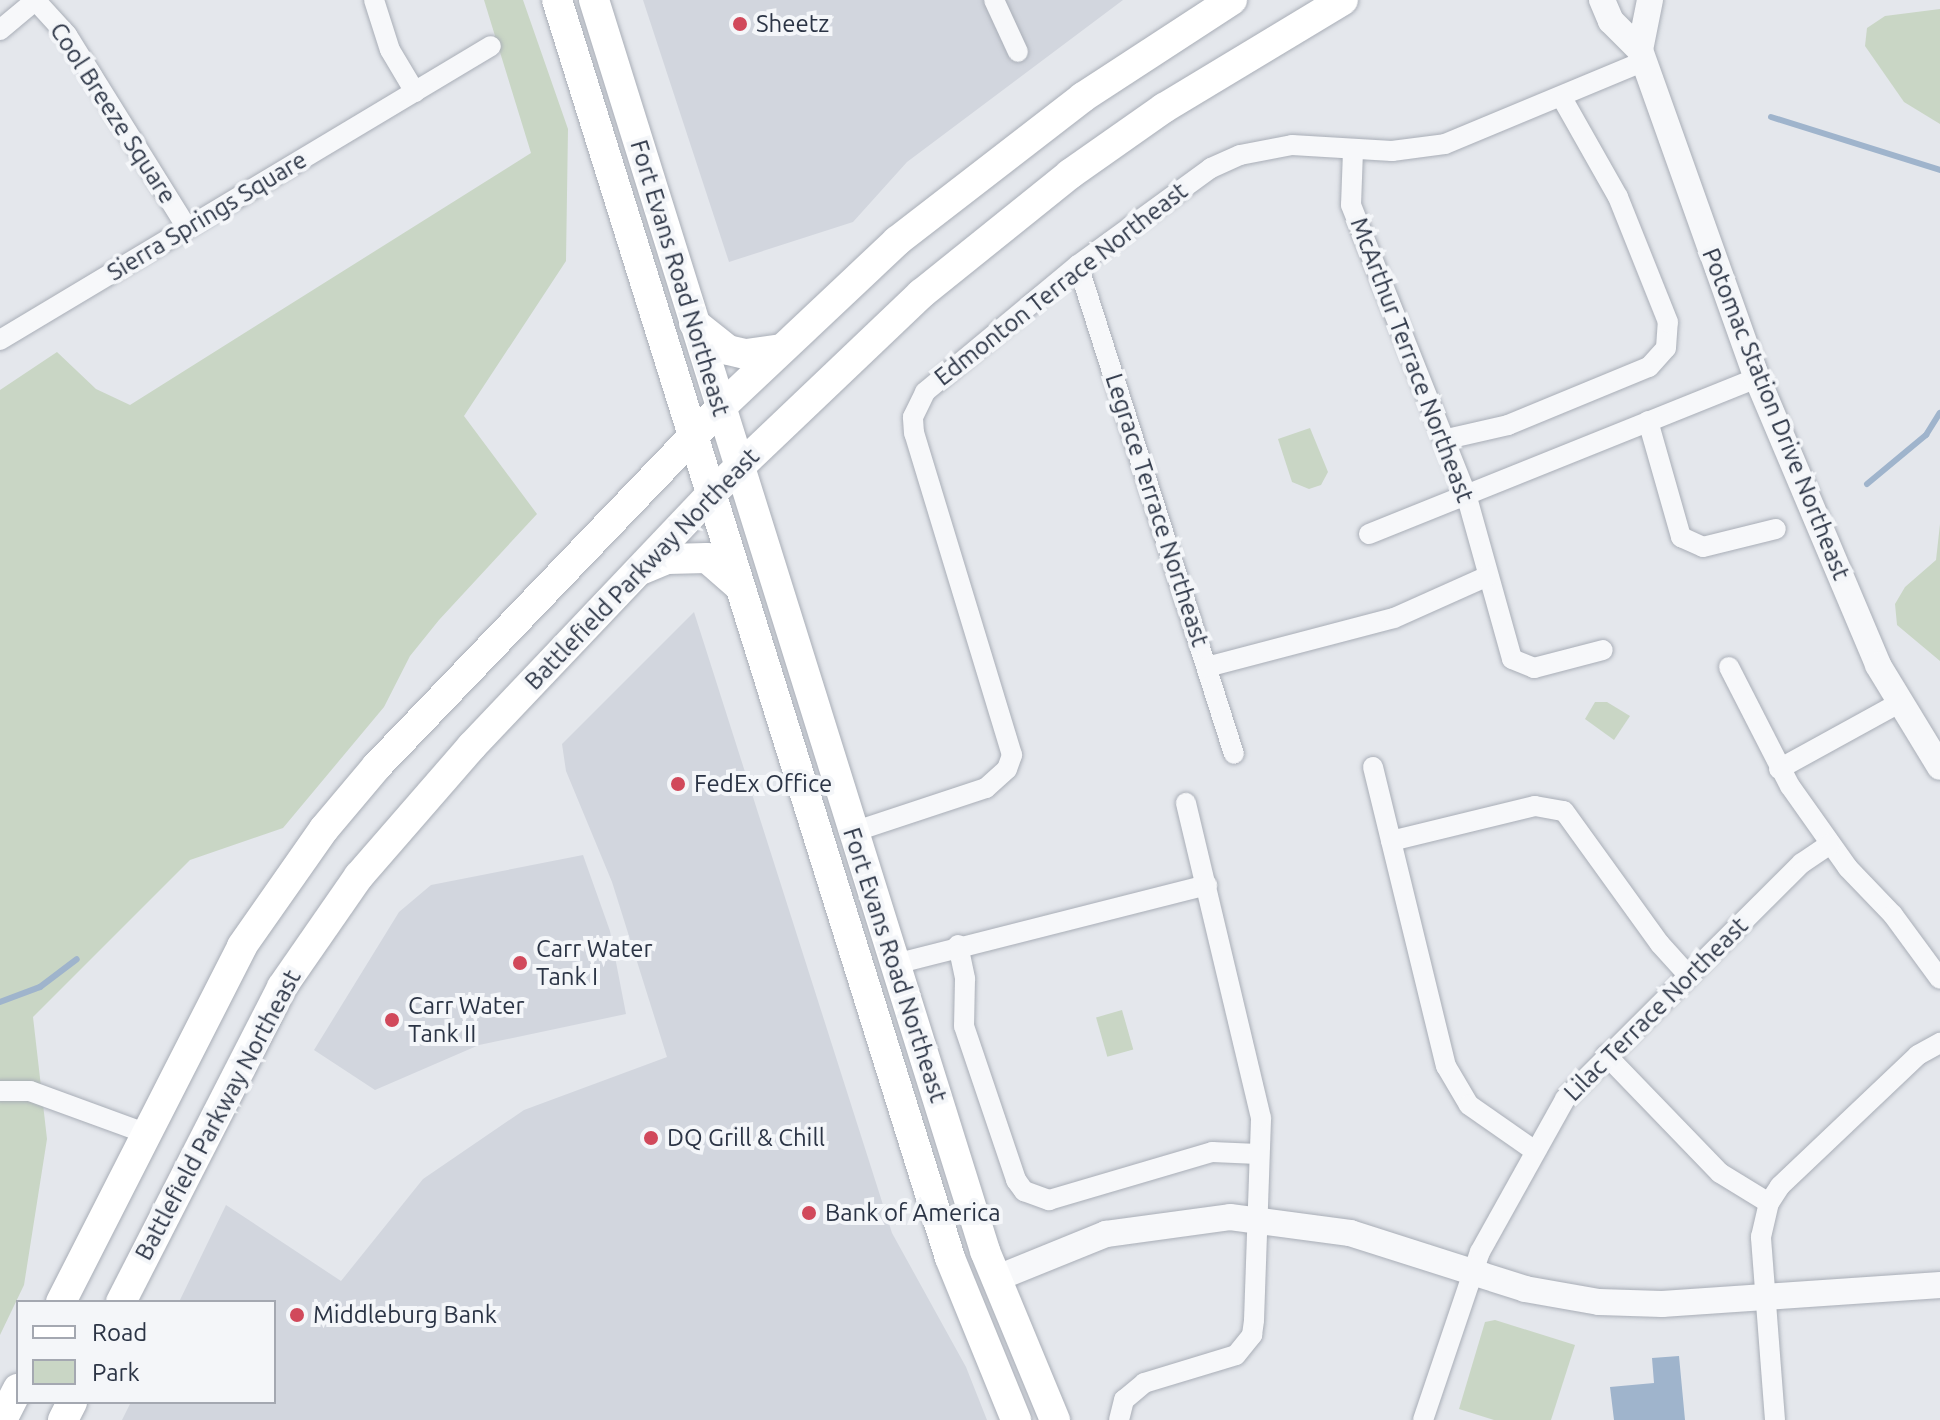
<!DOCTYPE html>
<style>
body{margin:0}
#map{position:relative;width:1940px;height:1420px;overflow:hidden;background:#e4e7ec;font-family:Ubuntu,sans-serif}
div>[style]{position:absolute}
.built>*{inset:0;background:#d2d6de}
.green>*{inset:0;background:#c9d6c5;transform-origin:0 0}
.water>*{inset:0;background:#9fb4cc}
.stream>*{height:6px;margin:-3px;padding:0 3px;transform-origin:3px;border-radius:3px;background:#9fb4cc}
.roads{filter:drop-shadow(0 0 2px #a9aeb7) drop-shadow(0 0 2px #a9aeb7)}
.minor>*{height:20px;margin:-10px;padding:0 10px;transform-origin:10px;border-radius:10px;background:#f7f8fa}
.tertiary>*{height:26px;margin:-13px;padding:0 13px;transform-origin:13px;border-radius:13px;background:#f7f8fa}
.secondary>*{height:30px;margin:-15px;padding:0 15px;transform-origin:15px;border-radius:15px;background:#fff}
.dots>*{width:22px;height:22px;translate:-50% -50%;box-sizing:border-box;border:4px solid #f4f6f9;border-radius:50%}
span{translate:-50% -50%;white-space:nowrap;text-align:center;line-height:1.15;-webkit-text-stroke:8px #f4f6f9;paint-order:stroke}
.poi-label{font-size:24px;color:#2b3445}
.left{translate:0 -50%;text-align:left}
.street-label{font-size:24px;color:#2b3445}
.legend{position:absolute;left:16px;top:1300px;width:260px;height:104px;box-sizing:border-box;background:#f4f6f9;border:2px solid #a4a8b1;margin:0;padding:10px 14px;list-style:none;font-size:24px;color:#2b3445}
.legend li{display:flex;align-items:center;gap:16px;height:40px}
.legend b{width:40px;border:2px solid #a4a8b1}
</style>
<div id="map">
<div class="built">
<i style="clip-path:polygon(643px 0,1123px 0,907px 162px,853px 222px,729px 262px)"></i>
<i style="clip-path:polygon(694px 612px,892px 1233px,966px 1367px,987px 1420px,122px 1420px,131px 1402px,274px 1402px,274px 1302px,179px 1302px,226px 1205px,341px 1281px,423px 1179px,524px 1110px,667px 1057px,612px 882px,566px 771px,562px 744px)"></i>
<i style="clip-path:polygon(583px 855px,610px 931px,626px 1014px,479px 1045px,375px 1090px,314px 1050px,399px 912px,431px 885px)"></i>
</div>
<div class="green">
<i style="clip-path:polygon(484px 0,523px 0,568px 129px,566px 261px,464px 416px,537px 514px,439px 620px,410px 656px,384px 707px,283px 828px,190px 860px,33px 1017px,47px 1139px,24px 1285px,0 1335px,0 390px,57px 352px,96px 389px,130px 405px,531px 153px)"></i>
<i style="clip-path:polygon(1940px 9px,1940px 124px,1904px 102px,1865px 46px,1867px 28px,1885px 16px)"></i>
<i style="clip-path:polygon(1310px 428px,1328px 472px,1321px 485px,1309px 489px,1292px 482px,1278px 439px)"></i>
<i style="clip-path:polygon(1940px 524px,1940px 661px,1897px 625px,1895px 604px,1905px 587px,1936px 560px)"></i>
<i style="clip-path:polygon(1595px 702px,1607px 702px,1630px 716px,1614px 740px,1585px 719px)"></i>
<i style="left:1122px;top:1010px;width:41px;height:27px;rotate:74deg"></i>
<i style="clip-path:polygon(1495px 1320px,1575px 1345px,1551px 1420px,1494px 1420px,1459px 1409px,1485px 1322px)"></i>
</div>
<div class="water">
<i style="clip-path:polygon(1679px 1356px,1685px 1420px,1614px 1420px,1610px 1387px,1654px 1383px,1652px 1358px)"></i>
</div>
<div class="stream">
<i style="left:1771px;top:117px;width:177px;rotate:17.4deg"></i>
<i style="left:1867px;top:484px;width:77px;rotate:-39.7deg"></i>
<i style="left:1926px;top:435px;width:26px;rotate:-58deg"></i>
<i style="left:0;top:1002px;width:43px;rotate:-20.6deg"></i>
<i style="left:40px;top:987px;width:46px;rotate:-37.1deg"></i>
</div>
<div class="roads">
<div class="minor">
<i style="left:374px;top:0;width:52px;rotate:72.3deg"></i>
<i style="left:390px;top:50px;width:49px;rotate:59.2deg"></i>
<i style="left:994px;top:0;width:57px;rotate:65.2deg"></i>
<i style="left:36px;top:1px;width:46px;rotate:47.6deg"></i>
<i style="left:67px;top:35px;width:227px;rotate:58.1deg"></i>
<i style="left:0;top:30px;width:47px;rotate:-39.8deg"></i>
<i style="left:1353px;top:151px;width:54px;rotate:92.1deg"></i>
<i style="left:1351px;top:205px;width:311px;rotate:68.3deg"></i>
<i style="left:1466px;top:494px;width:171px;rotate:74.4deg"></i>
<i style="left:1512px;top:659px;width:24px;rotate:22deg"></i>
<i style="left:1534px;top:668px;width:71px;rotate:-14.6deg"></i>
<i style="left:1078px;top:265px;width:513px;rotate:72.31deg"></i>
<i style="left:0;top:340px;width:572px;rotate:-30.91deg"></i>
<i style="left:1648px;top:421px;width:121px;rotate:74.1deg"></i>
<i style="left:1681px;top:537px;width:24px;rotate:24deg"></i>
<i style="left:1703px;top:547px;width:75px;rotate:-13.9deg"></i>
<i style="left:1447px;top:439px;width:63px;rotate:-12.9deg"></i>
<i style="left:1508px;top:425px;width:152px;rotate:-22.4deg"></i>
<i style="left:1649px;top:367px;width:25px;rotate:-48deg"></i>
<i style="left:1666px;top:348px;width:26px;rotate:-86deg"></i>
<i style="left:1668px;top:322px;width:135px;rotate:-111.8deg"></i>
<i style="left:1618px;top:197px;width:114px;rotate:-119.5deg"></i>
<i style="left:1369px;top:534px;width:418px;rotate:-21.9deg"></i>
<i style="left:1207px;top:667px;width:193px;rotate:-14.7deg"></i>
<i style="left:1394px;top:618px;width:103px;rotate:-24.1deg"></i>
<i style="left:1729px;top:667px;width:134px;rotate:62.9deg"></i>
<i style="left:1790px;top:786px;width:100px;rotate:54.7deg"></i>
<i style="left:1848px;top:868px;width:65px;rotate:46.2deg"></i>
<i style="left:1893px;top:915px;width:79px;rotate:53.7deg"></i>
<i style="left:1373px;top:767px;width:308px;rotate:76.3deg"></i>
<i style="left:1446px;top:1066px;width:45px;rotate:59.5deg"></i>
<i style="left:1469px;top:1105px;width:80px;rotate:34.9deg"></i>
<i style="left:1779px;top:769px;width:137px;rotate:-28.8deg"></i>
<i style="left:853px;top:832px;width:140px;rotate:-18.3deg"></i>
<i style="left:986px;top:788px;width:28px;rotate:-42deg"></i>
<i style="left:1007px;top:769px;width:15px;rotate:-70deg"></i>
<i style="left:1012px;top:755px;width:337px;rotate:-106.9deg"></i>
<i style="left:914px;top:433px;width:16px;rotate:-94deg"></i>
<i style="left:913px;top:417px;width:28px;rotate:-64deg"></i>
<i style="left:925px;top:392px;width:199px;rotate:-39.7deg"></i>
<i style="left:1078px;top:265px;width:165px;rotate:-36.1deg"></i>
<i style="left:1211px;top:168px;width:32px;rotate:-24deg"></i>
<i style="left:1240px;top:155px;width:53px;rotate:-10.9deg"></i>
<i style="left:1292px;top:145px;width:100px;rotate:3.4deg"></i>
<i style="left:1392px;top:151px;width:53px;rotate:-7.5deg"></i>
<i style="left:1445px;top:144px;width:216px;rotate:-22.6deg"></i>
<i style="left:1391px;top:841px;width:148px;rotate:-13.7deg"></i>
<i style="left:1535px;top:806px;width:29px;rotate:10deg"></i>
<i style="left:1564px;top:811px;width:164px;rotate:54.2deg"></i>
<i style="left:1660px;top:944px;width:42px;rotate:47.9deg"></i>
<i style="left:958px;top:945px;width:35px;rotate:78deg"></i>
<i style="left:965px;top:979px;width:47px;rotate:91.2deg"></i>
<i style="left:964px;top:1026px;width:163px;rotate:71.3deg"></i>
<i style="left:1016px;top:1180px;width:14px;rotate:54deg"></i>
<i style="left:1024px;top:1191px;width:27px;rotate:20deg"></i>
<i style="left:1049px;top:1200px;width:170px;rotate:-16.4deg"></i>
<i style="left:1212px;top:1152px;width:46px;rotate:2.5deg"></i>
<i style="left:895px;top:964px;width:322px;rotate:-14.2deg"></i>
<i style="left:1606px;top:1055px;width:164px;rotate:46deg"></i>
<i style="left:1720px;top:1173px;width:57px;rotate:31.5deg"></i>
<i style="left:0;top:1091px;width:30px"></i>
<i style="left:30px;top:1091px;width:122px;rotate:20.1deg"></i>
<i style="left:1119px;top:1420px;width:21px;rotate:-76deg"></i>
<i style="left:1124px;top:1400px;width:26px;rotate:-40deg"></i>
<i style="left:1144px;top:1383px;width:96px;rotate:-16.9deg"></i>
<i style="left:1236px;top:1355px;width:26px;rotate:-51deg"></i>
<i style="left:1252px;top:1335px;width:15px;rotate:-82deg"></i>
<i style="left:1254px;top:1320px;width:202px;rotate:-88deg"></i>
<i style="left:1261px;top:1118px;width:324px;rotate:-103.4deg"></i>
<i style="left:1423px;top:1420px;width:177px;rotate:-71.3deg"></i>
<i style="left:1480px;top:1252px;width:175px;rotate:-60.9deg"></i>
<i style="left:1565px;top:1099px;width:334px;rotate:-44.9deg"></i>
<i style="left:1802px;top:863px;width:34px;rotate:-34deg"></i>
<i style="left:1775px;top:1420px;width:184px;rotate:-94.4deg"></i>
<i style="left:1761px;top:1237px;width:35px;rotate:-77deg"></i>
<i style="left:1769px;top:1203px;width:20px;rotate:-57deg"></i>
<i style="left:1780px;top:1186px;width:190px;rotate:-43.5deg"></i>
<i style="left:1918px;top:1055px;width:25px;rotate:-29deg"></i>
</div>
<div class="tertiary">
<i style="left:1602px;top:0;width:23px;rotate:67deg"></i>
<i style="left:1611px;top:21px;width:41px;rotate:45deg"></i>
<i style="left:1640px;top:50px;width:348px;rotate:70.4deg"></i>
<i style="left:1757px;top:378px;width:311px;rotate:67.1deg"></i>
<i style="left:1878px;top:665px;width:119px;rotate:58.7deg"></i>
<i style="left:1640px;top:50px;width:51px;rotate:-78.7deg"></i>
<i style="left:995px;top:1279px;width:120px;rotate:-22.1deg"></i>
<i style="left:1106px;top:1234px;width:125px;rotate:-7.8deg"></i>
<i style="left:1230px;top:1217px;width:121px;rotate:7.6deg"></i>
<i style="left:1350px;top:1233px;width:184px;rotate:17.7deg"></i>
<i style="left:1525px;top:1289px;width:75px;rotate:10deg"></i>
<i style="left:1599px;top:1302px;width:63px;rotate:1.8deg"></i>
<i style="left:1662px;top:1304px;width:279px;rotate:-3.9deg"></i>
</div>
<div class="secondary">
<i style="left:557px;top:0;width:1318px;rotate:72.65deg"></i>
<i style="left:950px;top:1258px;width:175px;rotate:67.8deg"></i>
<i style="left:594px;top:0;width:1311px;rotate:72.64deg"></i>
<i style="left:985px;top:1251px;width:183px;rotate:67.5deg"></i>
<i style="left:694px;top:323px;width:43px;rotate:38.5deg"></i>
<i style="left:728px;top:350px;width:18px;rotate:13deg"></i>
<i style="left:746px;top:354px;width:34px;rotate:-8deg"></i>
<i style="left:643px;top:569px;width:26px;rotate:-23deg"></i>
<i style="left:667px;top:559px;width:40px;rotate:-1.4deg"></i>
<i style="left:707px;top:558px;width:41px;rotate:41.1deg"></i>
<i style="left:61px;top:1302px;width:399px;rotate:-63deg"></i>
<i style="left:242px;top:946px;width:143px;rotate:-55deg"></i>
<i style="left:324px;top:829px;width:82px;rotate:-49.9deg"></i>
<i style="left:377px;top:766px;width:497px;rotate:-46.2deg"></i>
<i style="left:721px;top:407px;width:242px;rotate:-43.3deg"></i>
<i style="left:897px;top:241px;width:235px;rotate:-37.7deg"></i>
<i style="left:1083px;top:97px;width:178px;rotate:-33.1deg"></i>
<i style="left:121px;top:1302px;width:354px;rotate:-62.9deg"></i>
<i style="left:282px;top:987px;width:135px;rotate:-55.3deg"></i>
<i style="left:359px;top:876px;width:172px;rotate:-49deg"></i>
<i style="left:472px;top:746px;width:349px;rotate:-46.5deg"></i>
<i style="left:712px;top:493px;width:289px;rotate:-43.6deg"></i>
<i style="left:921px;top:294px;width:191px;rotate:-38.8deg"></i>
<i style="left:1070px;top:174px;width:115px;rotate:-35.1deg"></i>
<i style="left:1164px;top:108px;width:209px;rotate:-31.1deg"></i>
<i style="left:2px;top:1420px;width:35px;rotate:-63deg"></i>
<i style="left:63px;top:1420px;width:20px;rotate:-63deg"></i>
</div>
</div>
<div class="dots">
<i style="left:740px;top:24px;background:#d1495b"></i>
<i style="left:678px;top:784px;background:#d1495b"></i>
<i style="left:520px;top:963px;background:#d1495b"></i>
<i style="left:392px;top:1020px;background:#d1495b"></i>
<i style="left:651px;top:1138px;background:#d1495b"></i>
<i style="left:809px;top:1213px;background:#d1495b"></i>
<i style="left:297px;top:1315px;background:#d1495b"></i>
</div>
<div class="poi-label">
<span class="left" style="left:756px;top:24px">Sheetz</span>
<span class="left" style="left:694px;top:784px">FedEx Office</span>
<span class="left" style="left:536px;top:963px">Carr Water<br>Tank I</span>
<span class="left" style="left:408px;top:1020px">Carr Water<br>Tank II</span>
<span class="left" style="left:667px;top:1138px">DQ Grill &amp; Chill</span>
<span class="left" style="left:825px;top:1213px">Bank of America</span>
<span class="left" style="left:313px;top:1315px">Middleburg Bank</span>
</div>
<div class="street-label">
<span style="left:113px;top:113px;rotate:57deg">Cool Breeze Square</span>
<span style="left:207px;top:216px;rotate:-31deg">Sierra Springs Square</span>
<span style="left:680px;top:278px;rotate:73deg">Fort Evans Road Northeast</span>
<span style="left:1061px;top:284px;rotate:-38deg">Edmonton Terrace Northeast</span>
<span style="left:1412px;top:360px;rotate:69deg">McArthur Terrace Northeast</span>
<span style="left:1776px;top:414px;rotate:68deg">Potomac Station Drive Northeast</span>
<span style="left:1157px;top:510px;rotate:72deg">Legrace Terrace Northeast</span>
<span style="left:642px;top:569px;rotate:-46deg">Battlefield Parkway Northeast</span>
<span style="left:895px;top:965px;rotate:72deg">Fort Evans Road Northeast</span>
<span style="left:1656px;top:1009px;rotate:-45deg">Lilac Terrace Northeast</span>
<span style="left:218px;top:1115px;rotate:-62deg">Battlefield Parkway Northeast</span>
</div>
<ul class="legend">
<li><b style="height:10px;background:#fff"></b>Road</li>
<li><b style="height:22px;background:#c9d6c5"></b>Park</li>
</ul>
</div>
